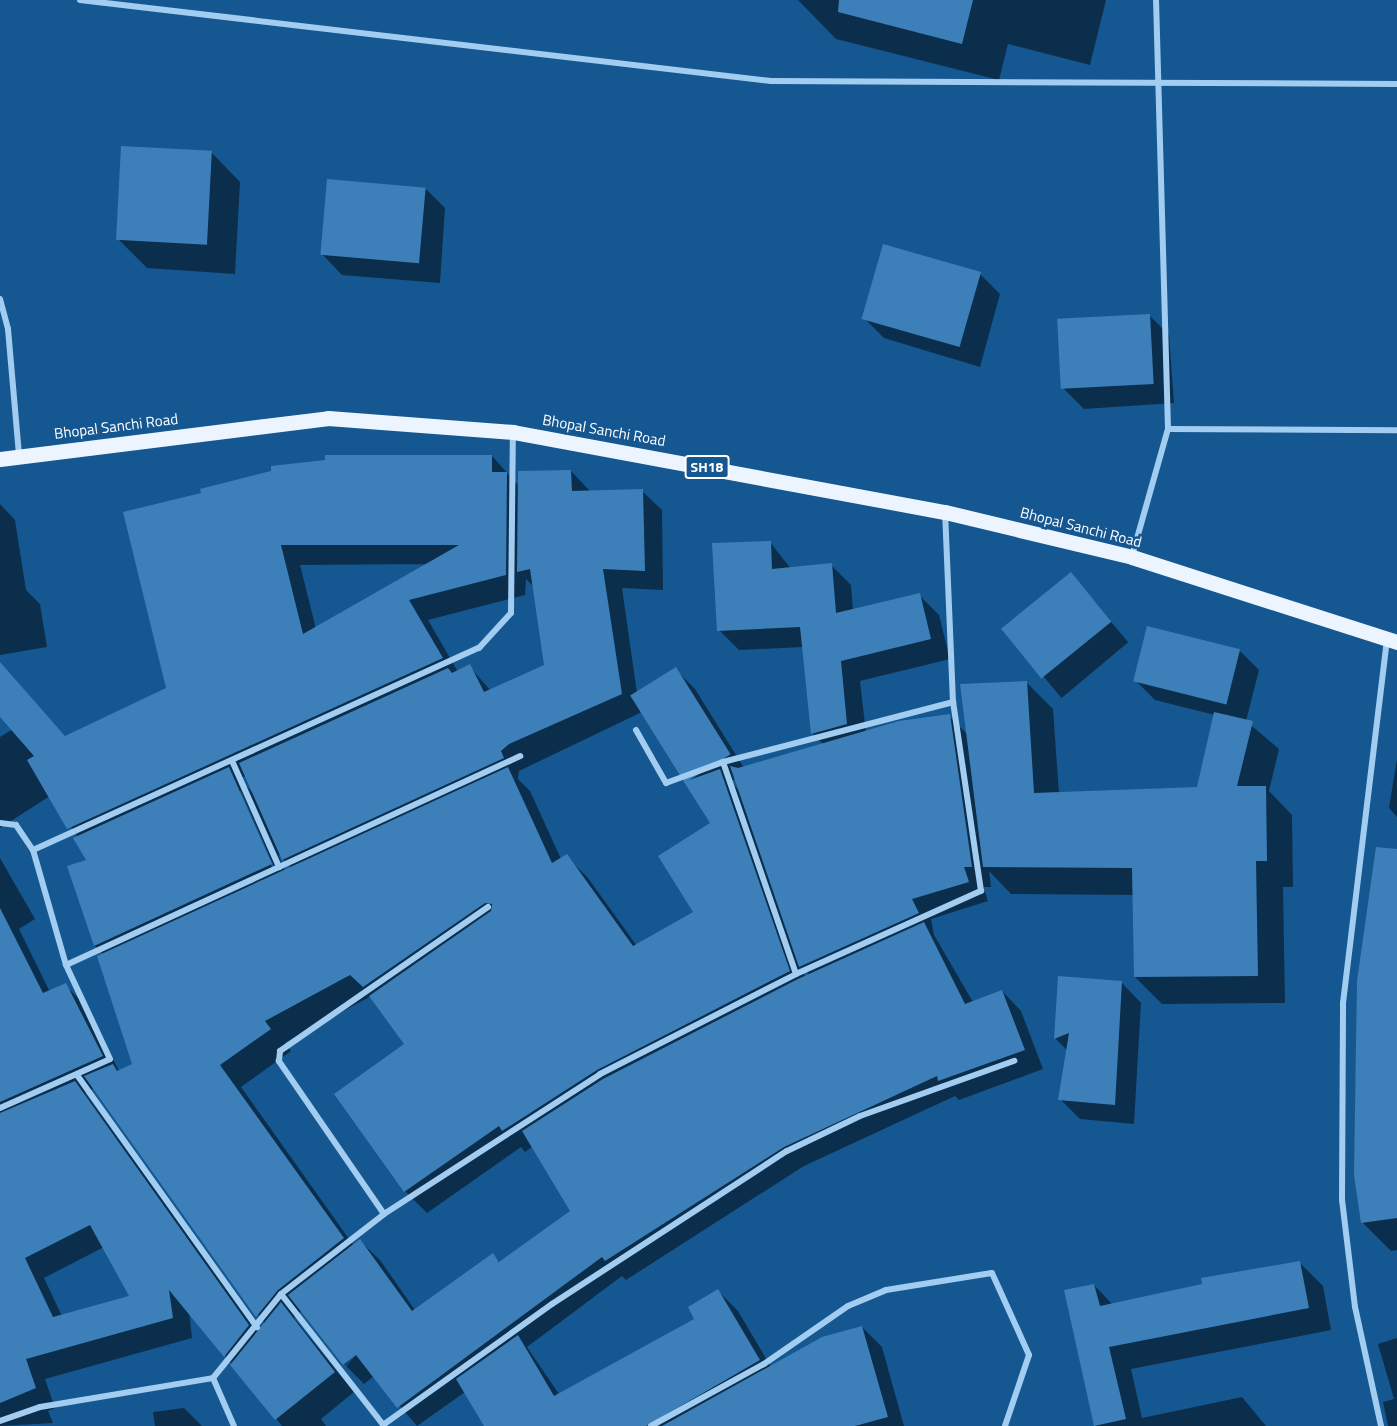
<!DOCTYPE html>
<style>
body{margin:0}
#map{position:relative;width:1397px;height:1426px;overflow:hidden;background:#155791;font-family:"Titillium Web",sans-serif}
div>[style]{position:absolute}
.shadow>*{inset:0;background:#0007;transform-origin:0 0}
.building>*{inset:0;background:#3d80b9;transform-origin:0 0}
.street>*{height:6px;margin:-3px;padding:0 3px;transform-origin:3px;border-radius:3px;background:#a2cdf1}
.primary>*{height:15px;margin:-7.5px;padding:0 7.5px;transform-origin:7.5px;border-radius:7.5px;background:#ecf5ff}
span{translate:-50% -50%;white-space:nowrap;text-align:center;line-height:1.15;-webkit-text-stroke:5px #155791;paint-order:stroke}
.shield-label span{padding:2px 4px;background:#155791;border:2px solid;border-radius:4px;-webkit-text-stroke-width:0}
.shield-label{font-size:14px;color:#fff;font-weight:700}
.street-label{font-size:15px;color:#fff}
</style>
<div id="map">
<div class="shadow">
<i style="clip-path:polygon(798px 0,1106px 0,1090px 65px,1008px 44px,999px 80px,836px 39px)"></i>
<i style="clip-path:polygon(211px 152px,240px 182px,235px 274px,147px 268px,118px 239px)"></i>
<i style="clip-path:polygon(426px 189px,445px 208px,440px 283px,342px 275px,323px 255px)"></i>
<i style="clip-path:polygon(980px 274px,1000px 294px,980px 367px,884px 338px,864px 318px)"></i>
<i style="clip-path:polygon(1149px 315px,1169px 335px,1174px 403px,1084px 409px,1064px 389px)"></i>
<i style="clip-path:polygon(evenodd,492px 456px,519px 486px,571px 471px,590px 491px,642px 491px,662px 510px,663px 590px,622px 588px,637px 693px,675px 669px,695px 689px,744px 768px,824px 745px,812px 733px,803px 647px,739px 650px,719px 630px,770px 542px,791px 569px,831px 565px,851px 585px,853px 610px,919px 595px,939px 615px,950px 659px,860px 681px,866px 733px,949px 716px,968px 735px,1026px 682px,1053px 709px,1059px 793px,1198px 788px,1215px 715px,1155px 700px,1135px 680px,1239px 650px,1259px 670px,1246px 721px,1279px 749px,1269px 791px,1292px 815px,1293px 887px,1283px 887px,1285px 1003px,1162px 1004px,1135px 977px,1134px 895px,1011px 894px,989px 871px,991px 887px,983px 887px,988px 901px,931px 919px,934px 935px,973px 1002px,1002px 991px,1021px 1011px,1043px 1069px,959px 1100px,955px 1096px,804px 1166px,626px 1280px,622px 1276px,527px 1347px,559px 1394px,697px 1319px,718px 1291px,738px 1311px,771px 1367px,862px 1327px,882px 1347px,904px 1426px,486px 1426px,465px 1392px,417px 1426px,374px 1376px,364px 1384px,346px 1366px,361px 1349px,345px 1365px,302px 1310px,294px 1318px,354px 1392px,321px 1419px,326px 1426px,282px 1426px,189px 1311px,192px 1338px,45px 1379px,55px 1408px,48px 1411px,53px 1423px,0 1426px,0 858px,35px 919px,19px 929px,50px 992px,65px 985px,85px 1005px,119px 1071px,134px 1064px,104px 955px,95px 946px,69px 867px,88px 861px,78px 837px,50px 796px,0 828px,0 737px,13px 729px,0 715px,0 666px,66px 737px,167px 689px,125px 513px,492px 456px,428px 564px,316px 629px,300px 565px,428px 564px,492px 456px,526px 579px,535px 588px,546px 666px,491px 691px,469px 666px,458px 672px,428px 620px,525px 595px,526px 579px,492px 456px,642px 712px,712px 824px,695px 913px,637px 946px,588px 878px,566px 856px,561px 859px,530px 791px,518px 779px,519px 771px,642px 712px,492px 456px,246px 776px,254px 794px,239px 779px,246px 776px,492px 456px,736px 779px,740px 791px,730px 781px,736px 779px,492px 456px,238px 791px,241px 791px,276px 871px,274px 872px,238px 791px,492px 456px,278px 854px,292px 868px,285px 872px,278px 854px,492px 456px,801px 967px,810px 975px,805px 977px,801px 967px,492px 456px,371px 996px,406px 1044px,336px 1094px,405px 1191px,427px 1213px,521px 1147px,525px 1152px,533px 1146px,572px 1211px,501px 1263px,493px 1255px,415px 1310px,380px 1260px,360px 1241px,354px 1246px,241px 1087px,291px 1051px,285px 1043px,371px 996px,492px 456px,95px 1088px,265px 1324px,259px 1332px,85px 1093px,95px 1088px,492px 456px,104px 1247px,131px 1297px,62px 1316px,44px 1278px,104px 1247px)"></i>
<i style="clip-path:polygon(0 504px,15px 520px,26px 590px,40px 604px,47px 647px,0 655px)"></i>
<i style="left:1071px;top:574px;width:89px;height:87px;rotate:50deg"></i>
<i style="clip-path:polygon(1397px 759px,1397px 817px,1389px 808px)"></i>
<i style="clip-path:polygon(1397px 895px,1397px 1250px,1391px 1251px,1362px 1222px)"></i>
<i style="clip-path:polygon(1122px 983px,1141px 1003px,1134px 1124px,1080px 1119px,1060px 1099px,1068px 1051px,1055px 1038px)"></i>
<i style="clip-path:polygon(1300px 1263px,1323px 1286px,1331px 1330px,1131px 1369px,1142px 1418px,1242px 1397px,1266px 1426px,1095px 1426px,1066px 1292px,1094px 1285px,1113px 1305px)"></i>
<i style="clip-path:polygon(1397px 1338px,1397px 1426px,1388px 1426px,1383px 1402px,1394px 1399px,1378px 1344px)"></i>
<i style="clip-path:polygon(184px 1408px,202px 1426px,155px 1426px,153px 1412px)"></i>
</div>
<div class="building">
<i style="clip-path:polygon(839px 0,973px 0,962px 44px,838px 12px)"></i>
<i style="left:121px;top:146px;width:91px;height:94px;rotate:3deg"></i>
<i style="left:327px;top:179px;width:99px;height:76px;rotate:5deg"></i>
<i style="left:883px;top:244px;width:102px;height:78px;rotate:16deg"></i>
<i style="left:1150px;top:314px;width:70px;height:93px;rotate:87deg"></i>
<i style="clip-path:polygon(evenodd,325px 455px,492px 455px,492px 472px,507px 472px,506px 575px,409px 600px,443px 658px,67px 829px,27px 760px,34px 756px,0 717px,0 662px,65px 736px,166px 688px,123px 512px,201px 493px,200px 489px,271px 471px,271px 466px,325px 460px,325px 455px,281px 545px,459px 545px,303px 634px,281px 545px)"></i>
<i style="clip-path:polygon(571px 470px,572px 491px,643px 489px,645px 571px,603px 569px,622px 694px,509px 744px,501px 751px,504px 758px,282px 860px,239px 763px,448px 668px,452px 673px,470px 664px,484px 692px,544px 665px,530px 569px,517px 572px,518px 471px)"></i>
<i style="clip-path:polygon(771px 541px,772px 569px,832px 563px,836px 613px,920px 593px,931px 639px,841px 661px,847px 724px,811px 734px,800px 627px,717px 631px,712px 543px)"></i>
<i style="left:1071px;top:572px;width:64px;height:90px;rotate:51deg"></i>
<i style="left:1147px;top:626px;width:96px;height:57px;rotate:14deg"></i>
<i style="left:676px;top:667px;width:103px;height:54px;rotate:58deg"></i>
<i style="clip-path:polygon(1027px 681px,1034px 793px,1197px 787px,1214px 712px,1253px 721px,1237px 786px,1266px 786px,1267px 861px,1256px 861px,1258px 976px,1134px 977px,1132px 868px,983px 867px,960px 684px)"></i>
<i style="clip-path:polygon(950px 714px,972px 867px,964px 867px,969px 882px,912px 899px,919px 913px,799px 967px,730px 766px,738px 768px,899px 721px)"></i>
<i style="clip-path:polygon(229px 767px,272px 864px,94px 946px,67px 866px,86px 860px,73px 838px)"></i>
<i style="clip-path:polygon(508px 767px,552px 863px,567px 854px,633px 946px,693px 912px,658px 856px,710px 823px,684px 782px,720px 769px,790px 971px,597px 1070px,502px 1131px,499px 1126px,404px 1192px,334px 1094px,404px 1044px,369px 996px,491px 911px,492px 904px,485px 903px,363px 987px,350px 975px,265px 1021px,271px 1029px,220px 1065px,344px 1238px,278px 1290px,256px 1317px,84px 1076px,113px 1064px,117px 1071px,132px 1064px,97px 956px)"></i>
<i style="clip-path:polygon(1376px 847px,1397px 849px,1397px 1218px,1361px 1223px,1354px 1175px,1357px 981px)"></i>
<i style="clip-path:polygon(0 908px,43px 993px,66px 983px,103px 1056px,0 1102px)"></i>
<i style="clip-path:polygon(924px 922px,965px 1004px,1002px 990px,1025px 1050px,938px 1081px,937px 1076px,784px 1147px,605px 1261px,602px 1257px,397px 1408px,356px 1355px,343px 1365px,288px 1295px,360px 1239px,412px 1311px,493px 1253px,499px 1262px,570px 1211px,522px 1131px,603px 1079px,798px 979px)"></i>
<i style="clip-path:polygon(1058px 976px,1122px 981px,1115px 1105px,1058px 1100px,1069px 1033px,1054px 1039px)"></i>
<i style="clip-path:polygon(evenodd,75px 1081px,249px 1325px,224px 1357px,169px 1290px,173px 1318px,26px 1359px,36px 1388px,0 1403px,0 1113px,75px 1081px,90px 1225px,129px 1296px,53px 1317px,25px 1258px,90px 1225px)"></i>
<i style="clip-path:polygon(1300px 1261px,1309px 1308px,1109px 1347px,1126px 1419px,1094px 1426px,1064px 1290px,1094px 1284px,1100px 1306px,1202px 1284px,1201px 1278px)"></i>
<i style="clip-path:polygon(718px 1289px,760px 1360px,646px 1426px,484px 1426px,456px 1379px,518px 1335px,554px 1396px,694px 1319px,688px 1307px)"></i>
<i style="clip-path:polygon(281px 1302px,335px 1372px,275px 1420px,230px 1365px)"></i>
<i style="clip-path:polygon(862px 1326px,888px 1417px,855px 1426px,662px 1426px,822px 1337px)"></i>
</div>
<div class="street">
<i style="left:80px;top:0;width:696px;rotate:6.69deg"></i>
<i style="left:771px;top:81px;width:626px;rotate:0.27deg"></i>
<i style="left:0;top:299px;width:31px;rotate:75deg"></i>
<i style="left:8px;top:329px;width:127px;rotate:85deg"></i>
<i style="left:1168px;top:429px;width:229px;rotate:0.3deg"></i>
<i style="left:1132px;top:556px;width:132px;rotate:-74.2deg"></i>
<i style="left:1168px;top:429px;width:429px;rotate:-91.6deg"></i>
<i style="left:636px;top:730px;width:61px;rotate:60.5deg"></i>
<i style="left:666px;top:783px;width:61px;rotate:-20.2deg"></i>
<i style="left:723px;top:762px;width:238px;rotate:-14.6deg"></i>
<i style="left:723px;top:762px;width:224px;rotate:71deg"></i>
<i style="left:233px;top:763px;width:114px;rotate:66.1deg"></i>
<i style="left:0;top:823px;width:16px;rotate:7deg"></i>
<i style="left:16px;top:825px;width:30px;rotate:56deg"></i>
<i style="left:33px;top:850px;width:490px;rotate:-24.4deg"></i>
<i style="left:479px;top:648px;width:47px;rotate:-47.6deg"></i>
<i style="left:511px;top:613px;width:181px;rotate:-89.4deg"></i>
<i style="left:66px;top:965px;width:500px;rotate:-24.7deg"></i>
<i style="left:77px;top:1075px;width:310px;rotate:54.5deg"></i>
<i style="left:0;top:1108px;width:120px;rotate:-24deg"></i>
<i style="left:110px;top:1059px;width:104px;rotate:-115.1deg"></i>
<i style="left:66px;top:965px;width:120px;rotate:-106deg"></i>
<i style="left:384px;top:1214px;width:186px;rotate:-124.5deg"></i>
<i style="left:279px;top:1061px;width:10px;rotate:-84deg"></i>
<i style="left:280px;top:1051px;width:253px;rotate:-34.7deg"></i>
<i style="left:281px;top:1294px;width:167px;rotate:52deg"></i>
<i style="left:213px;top:1378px;width:52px;rotate:66.4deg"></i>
<i style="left:0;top:1421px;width:42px;rotate:-19.3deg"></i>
<i style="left:40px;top:1407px;width:175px;rotate:-9.5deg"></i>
<i style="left:213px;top:1378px;width:108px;rotate:-51deg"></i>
<i style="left:281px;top:1294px;width:130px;rotate:-37.8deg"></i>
<i style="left:384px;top:1214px;width:257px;rotate:-32.9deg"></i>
<i style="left:600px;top:1074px;width:220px;rotate:-27deg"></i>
<i style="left:796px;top:974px;width:203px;rotate:-24.2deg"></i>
<i style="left:981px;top:891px;width:191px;rotate:-98.4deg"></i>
<i style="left:953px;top:702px;width:189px;rotate:-92.4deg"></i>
<i style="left:383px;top:1425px;width:208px;rotate:-35.6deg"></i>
<i style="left:552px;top:1304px;width:280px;rotate:-33.1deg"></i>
<i style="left:787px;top:1151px;width:81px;rotate:-25.6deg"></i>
<i style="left:860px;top:1116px;width:164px;rotate:-19.7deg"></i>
<i style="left:651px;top:1426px;width:129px;rotate:-28.8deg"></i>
<i style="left:764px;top:1364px;width:102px;rotate:-34.6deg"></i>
<i style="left:848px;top:1306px;width:41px;rotate:-22.8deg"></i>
<i style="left:886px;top:1290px;width:107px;rotate:-9.1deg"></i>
<i style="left:992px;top:1273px;width:90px;rotate:65.7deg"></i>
<i style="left:1029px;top:1355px;width:75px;rotate:108.7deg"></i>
<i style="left:1381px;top:1426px;width:122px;rotate:-102.3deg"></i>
<i style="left:1355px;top:1307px;width:108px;rotate:-96.9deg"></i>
<i style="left:1342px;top:1200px;width:197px;rotate:-89.7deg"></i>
<i style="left:1343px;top:1003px;width:365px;rotate:-83.1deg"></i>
</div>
<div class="primary">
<i style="left:0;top:459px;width:331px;rotate:-7.1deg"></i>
<i style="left:328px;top:418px;width:186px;rotate:4.3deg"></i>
<i style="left:513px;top:432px;width:439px;rotate:10.5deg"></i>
<i style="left:945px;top:512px;width:192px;rotate:13.5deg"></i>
<i style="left:1132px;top:557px;width:278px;rotate:17.8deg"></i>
</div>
<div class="shield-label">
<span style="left:707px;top:467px">SH18</span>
</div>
<div class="street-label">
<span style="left:116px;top:426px;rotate:-7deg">Bhopal Sanchi Road</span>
<span style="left:604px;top:430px;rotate:10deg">Bhopal Sanchi Road</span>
<span style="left:1081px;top:527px;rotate:14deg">Bhopal Sanchi Road</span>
</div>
</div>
